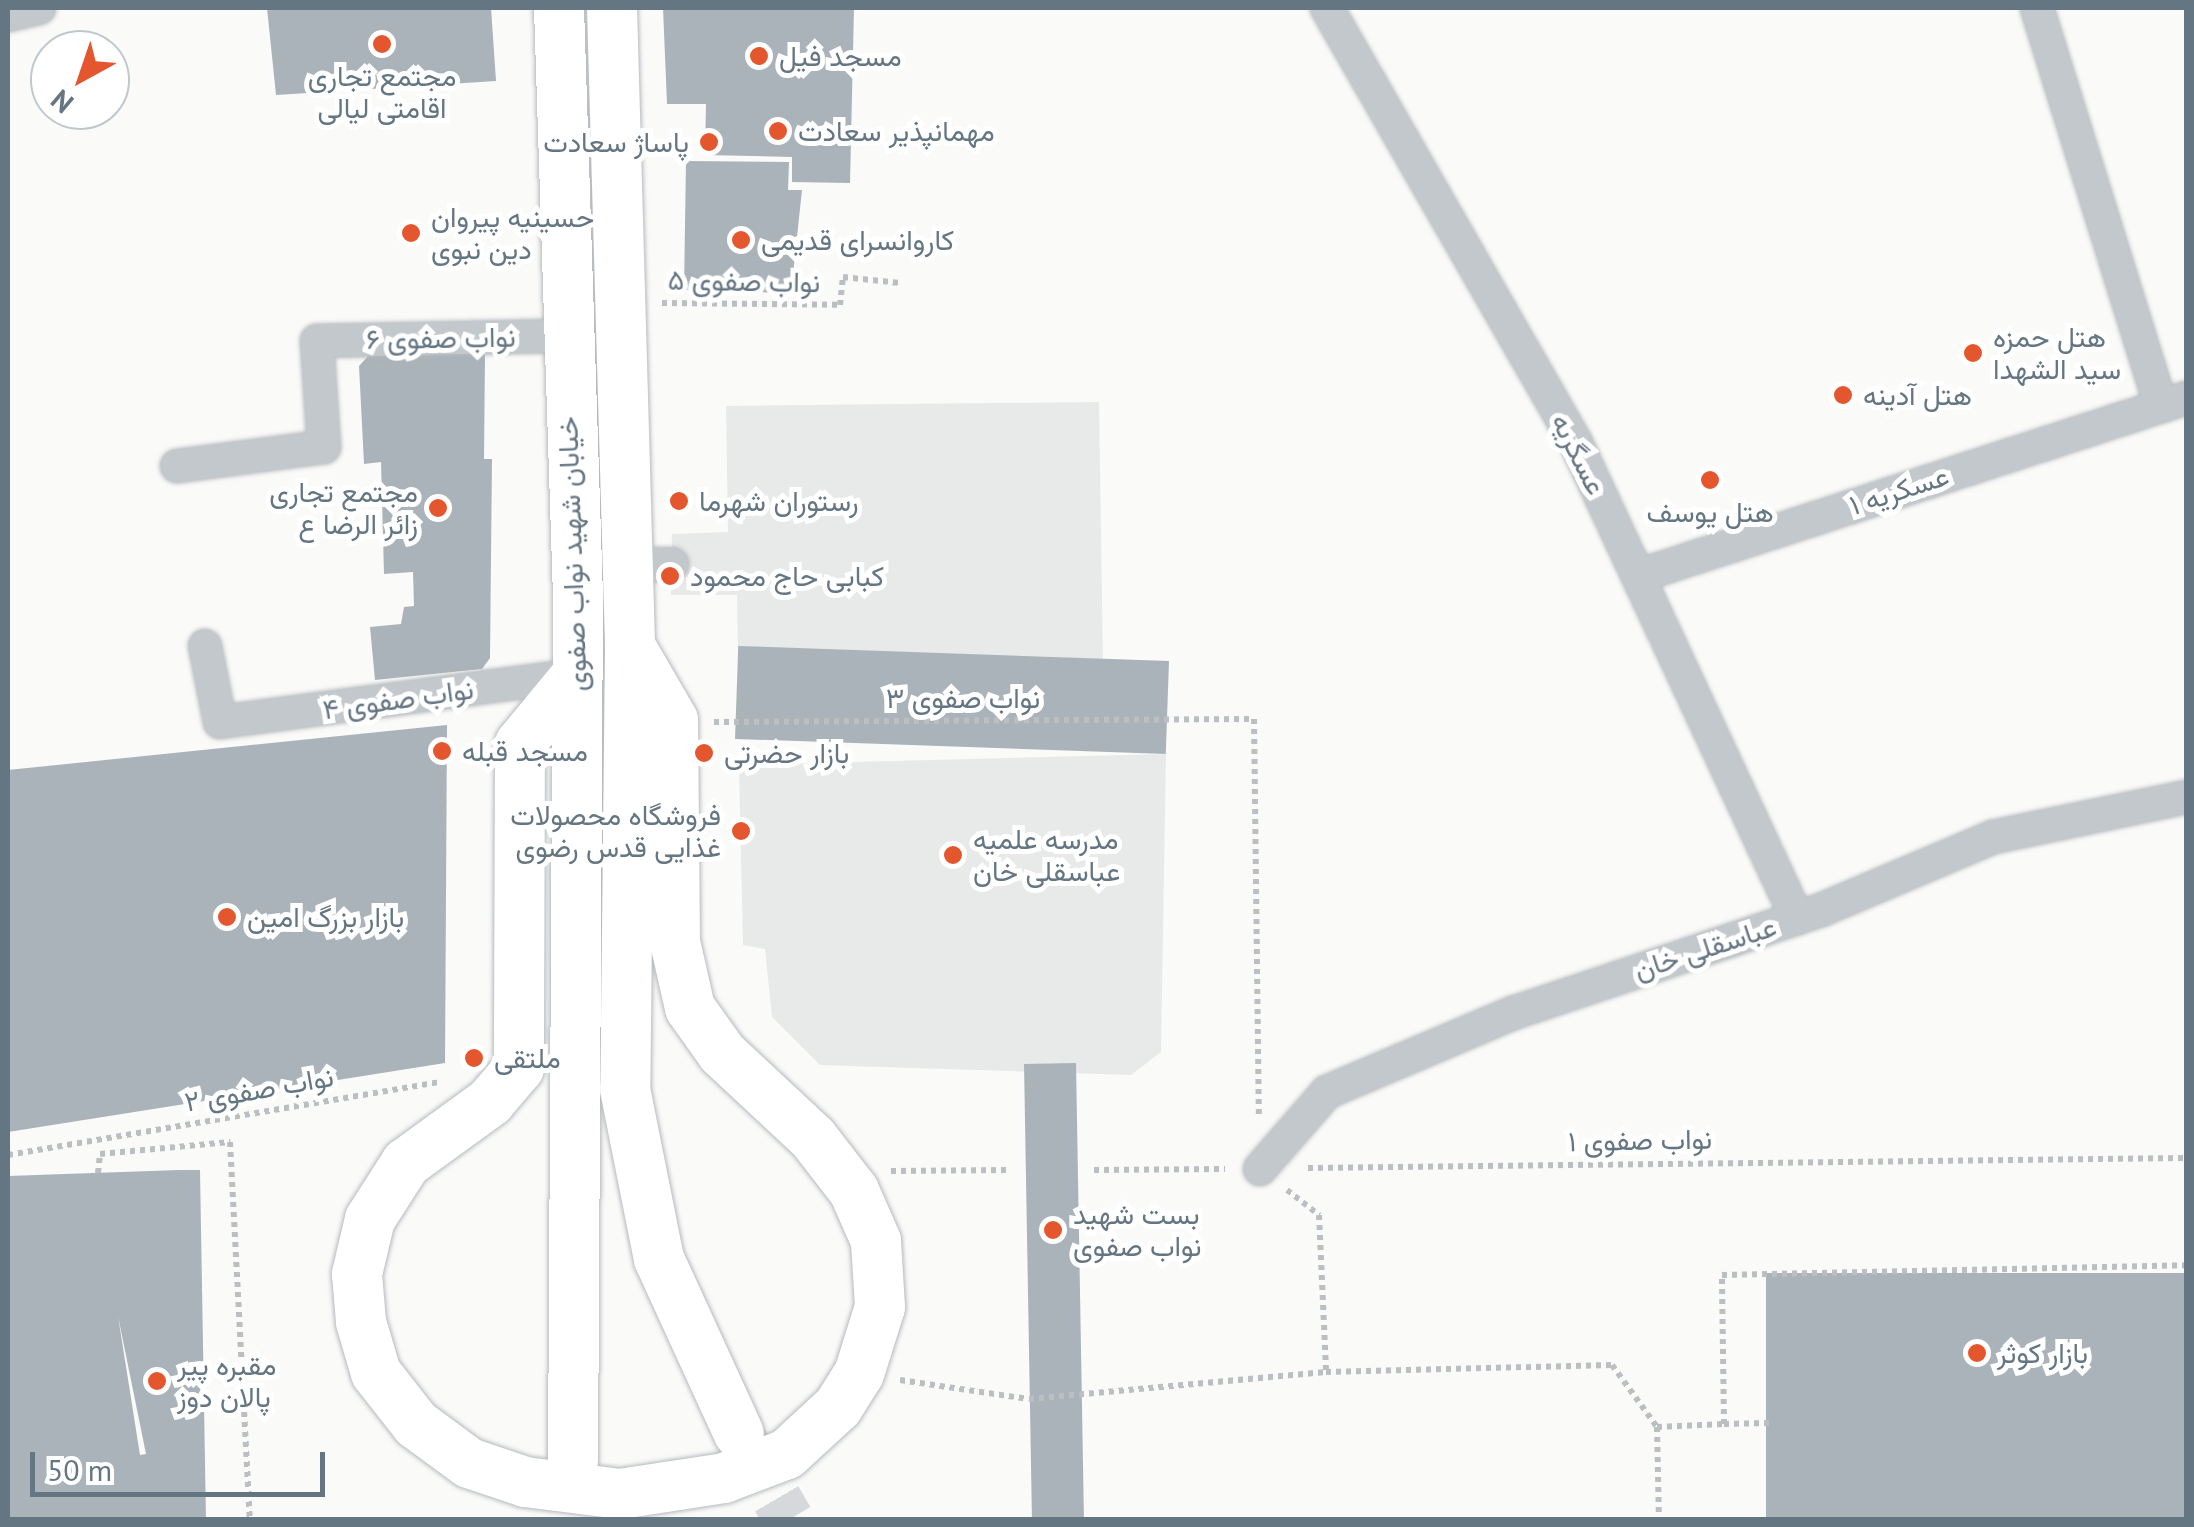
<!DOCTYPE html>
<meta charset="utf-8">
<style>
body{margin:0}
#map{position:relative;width:2194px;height:1527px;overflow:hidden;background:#fafaf8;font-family:"PT Sans",Vazirmatn,sans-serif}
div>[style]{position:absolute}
.built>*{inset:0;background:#e8e9e9}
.building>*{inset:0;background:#aab3b9;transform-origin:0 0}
.primary-tunnel>*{height:50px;margin-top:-25px;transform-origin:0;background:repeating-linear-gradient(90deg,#d5d9db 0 50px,transparent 0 75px)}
.path>*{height:6px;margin-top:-3px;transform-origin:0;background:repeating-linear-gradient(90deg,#bbbfc2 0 5px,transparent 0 10px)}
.roads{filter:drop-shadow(0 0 2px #b5babe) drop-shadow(0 0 2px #b5babe)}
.street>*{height:32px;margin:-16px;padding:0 16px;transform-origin:16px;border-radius:16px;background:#c3c8cc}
.primary>*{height:50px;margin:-25px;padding:0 25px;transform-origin:25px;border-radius:25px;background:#fff}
.dots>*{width:28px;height:28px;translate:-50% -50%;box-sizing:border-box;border:5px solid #fff;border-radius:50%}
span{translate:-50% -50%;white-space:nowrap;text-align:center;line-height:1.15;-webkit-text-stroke:10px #fff;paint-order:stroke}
.poi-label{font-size:28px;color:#657683}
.left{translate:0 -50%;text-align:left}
.right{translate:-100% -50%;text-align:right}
.street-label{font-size:28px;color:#657683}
.frame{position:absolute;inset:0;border:10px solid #657683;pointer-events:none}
.north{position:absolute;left:30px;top:30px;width:100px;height:100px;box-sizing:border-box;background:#fff;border:2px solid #c1c8cd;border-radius:50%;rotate:220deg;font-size:28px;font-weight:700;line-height:40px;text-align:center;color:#657683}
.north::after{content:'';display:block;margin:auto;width:35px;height:45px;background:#e4572e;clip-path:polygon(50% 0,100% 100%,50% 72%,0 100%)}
.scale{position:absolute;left:30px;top:1452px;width:295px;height:45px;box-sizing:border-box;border:5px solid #657683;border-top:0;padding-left:12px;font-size:30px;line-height:35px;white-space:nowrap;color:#657683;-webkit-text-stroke:8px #fff;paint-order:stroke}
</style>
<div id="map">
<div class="built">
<i style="clip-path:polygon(1099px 402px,1103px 662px,738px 666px,737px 595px,671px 595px,672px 534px,728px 532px,726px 406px)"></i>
<i style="clip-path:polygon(1166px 754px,1161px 1052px,1131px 1075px,820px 1065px,772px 1017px,765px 949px,743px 945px,739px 765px)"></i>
</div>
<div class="building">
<i style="clip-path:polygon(267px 8px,491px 8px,496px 81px,276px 95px)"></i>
<i style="clip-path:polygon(663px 8px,854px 8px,850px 183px,792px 182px,792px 157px,705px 155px,706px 104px,667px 104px)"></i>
<i style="clip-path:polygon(686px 161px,789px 162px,788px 190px,802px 190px,791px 293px,684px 290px)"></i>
<i style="clip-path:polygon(474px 347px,485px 355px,484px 459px,492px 459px,490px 658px,482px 669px,375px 680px,370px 627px,401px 624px,404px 607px,414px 606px,413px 572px,384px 574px,381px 462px,364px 464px,359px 366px,369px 355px)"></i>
<i style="left:1169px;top:661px;width:93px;height:431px;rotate:92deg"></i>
<i style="clip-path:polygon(447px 725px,445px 1063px,8px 1132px,8px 770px)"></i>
<i style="left:1076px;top:1063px;width:457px;height:52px;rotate:89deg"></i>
<i style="clip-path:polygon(evenodd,179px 1170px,200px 1170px,206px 1520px,8px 1520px,8px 1176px,179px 1170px,118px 1316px,146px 1454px,140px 1455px,118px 1316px)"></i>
<i style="left:2186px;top:1273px;width:247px;height:420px;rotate:90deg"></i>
</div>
<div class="primary-tunnel">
<i style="left:739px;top:1434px;width:99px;rotate:59.8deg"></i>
</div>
<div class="path">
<i style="left:662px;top:303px;width:178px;rotate:0.6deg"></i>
<i style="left:840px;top:305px;width:28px;rotate:-84deg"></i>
<i style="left:843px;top:277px;width:57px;rotate:6deg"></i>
<i style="left:714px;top:722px;width:540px;rotate:-0.32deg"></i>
<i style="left:1254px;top:719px;width:397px;rotate:89.3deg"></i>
<i style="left:8px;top:1155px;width:437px;rotate:-9.6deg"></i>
<i style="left:1308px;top:1168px;width:878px;rotate:-0.65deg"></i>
<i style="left:1094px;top:1170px;width:131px;rotate:-0.4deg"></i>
<i style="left:891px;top:1171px;width:119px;rotate:-0.5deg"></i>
<i style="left:98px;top:1173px;width:19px;rotate:-84deg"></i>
<i style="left:100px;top:1154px;width:131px;rotate:-5.3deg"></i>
<i style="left:230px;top:1142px;width:379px;rotate:87deg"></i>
<i style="left:1287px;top:1190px;width:41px;rotate:38deg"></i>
<i style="left:1319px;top:1215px;width:157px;rotate:87.4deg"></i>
<i style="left:900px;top:1380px;width:130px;rotate:8.4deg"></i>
<i style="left:1029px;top:1399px;width:298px;rotate:-5.2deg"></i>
<i style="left:1326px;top:1372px;width:286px;rotate:-1.4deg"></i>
<i style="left:1612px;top:1365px;width:77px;rotate:54deg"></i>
<i style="left:1657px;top:1427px;width:93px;rotate:88.8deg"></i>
<i style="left:1724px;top:1424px;width:45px;rotate:-1.3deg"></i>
<i style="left:1657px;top:1427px;width:67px;rotate:-2.6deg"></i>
<i style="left:1724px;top:1424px;width:149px;rotate:-90.8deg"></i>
<i style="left:1722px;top:1275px;width:464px;rotate:-1.2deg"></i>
</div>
<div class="roads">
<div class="street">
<i style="left:1327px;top:8px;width:501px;rotate:60.21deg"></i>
<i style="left:1576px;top:443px;width:524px;rotate:65.05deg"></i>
<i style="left:2037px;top:8px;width:415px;rotate:72.7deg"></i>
<i style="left:8px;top:15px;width:32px;rotate:-13deg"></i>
<i style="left:177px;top:466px;width:148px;rotate:-7.4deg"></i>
<i style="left:324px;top:447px;width:106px;rotate:-93.8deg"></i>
<i style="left:317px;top:341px;width:248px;rotate:-1.2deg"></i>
<i style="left:629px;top:565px;width:43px;rotate:-1.3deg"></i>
<i style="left:1638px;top:576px;width:576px;rotate:-17.99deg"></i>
<i style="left:205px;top:646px;width:77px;rotate:78.8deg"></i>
<i style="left:220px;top:722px;width:360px;rotate:-7.5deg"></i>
<i style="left:1260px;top:1169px;width:102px;rotate:-49deg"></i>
<i style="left:1327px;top:1092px;width:202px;rotate:-23deg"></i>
<i style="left:1513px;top:1013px;width:325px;rotate:-18.5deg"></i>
<i style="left:1821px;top:910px;width:187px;rotate:-23deg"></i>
<i style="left:1993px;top:837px;width:197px;rotate:-11.7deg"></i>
</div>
<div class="primary">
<i style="left:559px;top:8px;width:588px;rotate:88.15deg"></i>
<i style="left:578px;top:596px;width:865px;rotate:90.33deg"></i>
<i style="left:612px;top:8px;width:638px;rotate:88.38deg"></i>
<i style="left:630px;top:646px;width:443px;rotate:90.6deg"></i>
<i style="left:625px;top:1089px;width:173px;rotate:78.7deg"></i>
<i style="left:659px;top:1259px;width:192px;rotate:65.4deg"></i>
<i style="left:577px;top:675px;width:89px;rotate:129.6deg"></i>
<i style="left:520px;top:744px;width:324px;rotate:90.2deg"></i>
<i style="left:519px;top:1068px;width:45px;rotate:130.5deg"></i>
<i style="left:490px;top:1102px;width:104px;rotate:144deg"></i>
<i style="left:406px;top:1163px;width:67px;rotate:122.7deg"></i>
<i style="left:370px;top:1219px;width:57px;rotate:103.3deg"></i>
<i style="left:357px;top:1274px;width:48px;rotate:85.2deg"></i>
<i style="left:361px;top:1322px;width:53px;rotate:73.6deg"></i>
<i style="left:376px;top:1373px;width:65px;rotate:51.9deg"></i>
<i style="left:416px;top:1424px;width:66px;rotate:36.3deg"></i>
<i style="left:469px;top:1463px;width:59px;rotate:18.7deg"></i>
<i style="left:525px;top:1482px;width:96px;rotate:7.2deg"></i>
<i style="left:620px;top:1494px;width:105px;rotate:-8.7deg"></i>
<i style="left:724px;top:1478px;width:67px;rotate:-20.9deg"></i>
<i style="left:787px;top:1454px;width:69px;rotate:-42.7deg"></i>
<i style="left:838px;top:1407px;width:39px;rotate:-58deg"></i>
<i style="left:859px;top:1374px;width:70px;rotate:-72.6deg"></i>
<i style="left:880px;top:1307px;width:66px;rotate:-93.5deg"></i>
<i style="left:876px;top:1241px;width:55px;rotate:-113.7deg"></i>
<i style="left:854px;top:1191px;width:67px;rotate:-127.7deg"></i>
<i style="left:813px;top:1138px;width:125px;rotate:-137deg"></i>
<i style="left:722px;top:1053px;width:55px;rotate:-125.4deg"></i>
<i style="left:690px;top:1008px;width:68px;rotate:-102.8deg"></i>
<i style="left:675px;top:942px;width:222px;rotate:-90.5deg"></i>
<i style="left:673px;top:720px;width:86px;rotate:-120.2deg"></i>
</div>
</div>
<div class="dots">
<i style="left:382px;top:44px;background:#e4572e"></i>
<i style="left:759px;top:56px;background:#e4572e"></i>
<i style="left:778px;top:131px;background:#e4572e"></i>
<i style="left:709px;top:142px;background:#e4572e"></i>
<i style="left:411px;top:233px;background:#e4572e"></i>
<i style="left:741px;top:240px;background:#e4572e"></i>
<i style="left:1973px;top:353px;background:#e4572e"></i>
<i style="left:1843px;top:395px;background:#e4572e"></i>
<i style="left:1710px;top:480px;background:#e4572e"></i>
<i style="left:679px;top:501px;background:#e4572e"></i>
<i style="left:438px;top:508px;background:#e4572e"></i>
<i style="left:670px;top:576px;background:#e4572e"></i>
<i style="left:442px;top:751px;background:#e4572e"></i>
<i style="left:704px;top:753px;background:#e4572e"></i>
<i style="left:741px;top:831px;background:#e4572e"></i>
<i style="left:953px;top:855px;background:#e4572e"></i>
<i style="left:227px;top:917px;background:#e4572e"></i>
<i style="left:474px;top:1058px;background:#e4572e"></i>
<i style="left:1053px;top:1230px;background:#e4572e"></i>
<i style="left:1977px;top:1353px;background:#e4572e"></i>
<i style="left:157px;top:1381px;background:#e4572e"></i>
</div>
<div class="poi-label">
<span class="left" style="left:779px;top:56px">مسجد فیل</span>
<span style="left:382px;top:92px">مجتمع تجاری<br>اقامتی لیالی</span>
<span class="left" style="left:798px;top:131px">مهمانپذیر سعادت</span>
<span class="right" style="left:689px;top:142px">پاساژ سعادت</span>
<span class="left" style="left:431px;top:233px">حسینیه پیروان<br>دین نبوی</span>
<span class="left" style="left:761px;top:240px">کاروانسرای قدیمی</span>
<span class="left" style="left:1993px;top:353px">هتل حمزه<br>سید الشهدا</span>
<span class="left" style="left:1863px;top:395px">هتل آدینه</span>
<span class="right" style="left:418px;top:508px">مجتمع تجاری<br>زائر الرضا ع</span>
<span class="left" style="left:699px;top:501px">رستوران شهرما</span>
<span style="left:1710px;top:512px">هتل یوسف</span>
<span class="left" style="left:690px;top:576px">کبابی حاج محمود</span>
<span class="left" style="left:462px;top:751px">مسجد قبله</span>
<span class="left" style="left:724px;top:753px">بازار حضرتی</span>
<span class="right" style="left:721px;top:831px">فروشگاه محصولات<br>غذایی قدس رضوی</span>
<span class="left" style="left:973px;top:855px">مدرسه علمیه<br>عباسقلی خان</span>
<span class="left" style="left:247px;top:917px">بازار بزرگ امین</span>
<span class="left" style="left:494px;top:1058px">ملتقى</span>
<span class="left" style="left:1073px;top:1230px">بست شهید<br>نواب صفوی</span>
<span class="left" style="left:1997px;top:1353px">بازار کوثر</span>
<span class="left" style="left:177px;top:1381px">مقبره پیر<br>پالان دوز</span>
</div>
<div class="street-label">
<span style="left:744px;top:281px;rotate:1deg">نواب صفوی ۵</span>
<span style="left:441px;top:338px;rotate:-1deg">نواب صفوی ۶</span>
<span style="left:1579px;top:454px;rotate:63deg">عسگریه</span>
<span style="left:1899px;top:490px;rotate:-18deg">عسکریه ۱</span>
<span style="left:572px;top:554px;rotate:-92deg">خیابان شهید نواب صفوی</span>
<span style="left:963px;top:698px">نواب صفوی ۳</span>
<span style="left:398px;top:699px;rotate:-8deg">نواب صفوی ۴</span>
<span style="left:1705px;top:948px;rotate:-18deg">عباسقلی خان</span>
<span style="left:259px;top:1089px;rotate:-10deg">نواب صفوی ۲</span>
<span style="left:1640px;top:1140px;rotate:-1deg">نواب صفوی ۱</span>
</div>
<div class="frame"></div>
<div class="north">N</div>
<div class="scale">50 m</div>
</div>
